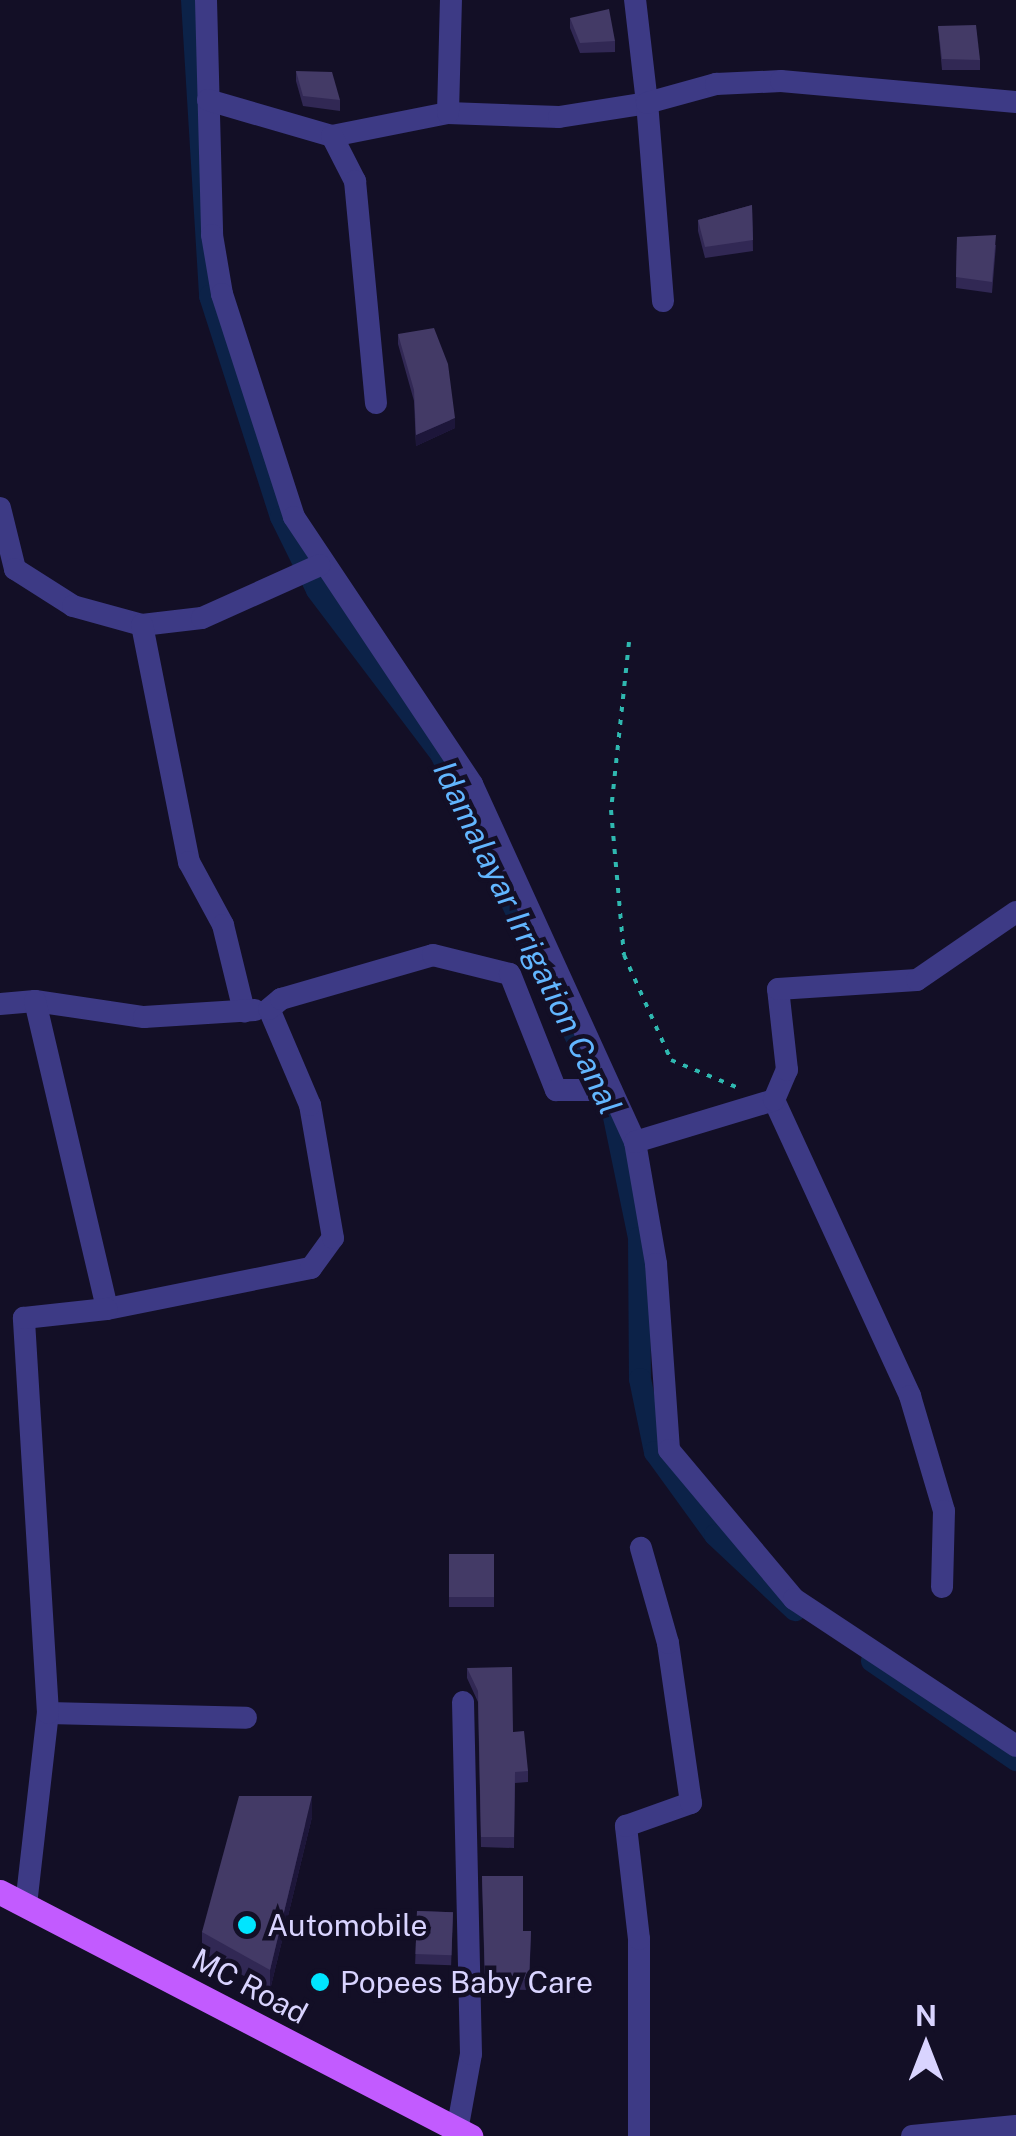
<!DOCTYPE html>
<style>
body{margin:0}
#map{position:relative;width:1016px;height:2136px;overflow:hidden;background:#130f26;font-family:"Public Sans",sans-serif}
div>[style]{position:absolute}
.canal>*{height:22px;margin:-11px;padding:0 11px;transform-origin:11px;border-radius:11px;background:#0c2248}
.path>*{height:4px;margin-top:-2px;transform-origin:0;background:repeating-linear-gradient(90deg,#2fb8b0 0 5px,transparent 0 13px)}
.minor>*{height:22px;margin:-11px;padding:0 11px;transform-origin:11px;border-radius:11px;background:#3d3a85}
.major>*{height:25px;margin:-12.5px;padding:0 12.5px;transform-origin:12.5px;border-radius:12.5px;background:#c25bff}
.wall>*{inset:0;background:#312854;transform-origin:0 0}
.shaded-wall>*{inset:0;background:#1d163a}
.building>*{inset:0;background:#433a66;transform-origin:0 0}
.dots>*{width:28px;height:28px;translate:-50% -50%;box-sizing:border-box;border:5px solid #130f26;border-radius:50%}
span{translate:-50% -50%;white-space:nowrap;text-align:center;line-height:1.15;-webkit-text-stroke:9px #130f26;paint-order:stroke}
.poi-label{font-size:30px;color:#d9d4ff}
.left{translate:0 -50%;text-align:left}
.street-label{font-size:30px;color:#d9d4ff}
.water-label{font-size:32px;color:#62b6ff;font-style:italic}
.north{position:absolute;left:876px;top:1996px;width:100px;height:100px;-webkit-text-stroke:8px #130f26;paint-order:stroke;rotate:0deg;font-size:28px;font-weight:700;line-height:40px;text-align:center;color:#d9d4ff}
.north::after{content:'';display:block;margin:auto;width:35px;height:45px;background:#d9d4ff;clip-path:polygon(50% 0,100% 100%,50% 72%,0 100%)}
</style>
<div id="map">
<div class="canal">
<i style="left:192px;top:0;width:297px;rotate:86.5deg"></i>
<i style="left:210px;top:296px;width:232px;rotate:72.2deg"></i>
<i style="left:281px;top:517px;width:81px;rotate:63.7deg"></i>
<i style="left:317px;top:590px;width:206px;rotate:52.9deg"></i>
<i style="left:441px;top:754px;width:335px;rotate:64.5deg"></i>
<i style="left:614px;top:1117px;width:124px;rotate:78.3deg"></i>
<i style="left:639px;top:1238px;width:141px;rotate:89.6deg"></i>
<i style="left:640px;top:1379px;width:75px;rotate:78.4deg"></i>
<i style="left:655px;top:1452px;width:102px;rotate:54.1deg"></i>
<i style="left:715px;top:1535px;width:110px;rotate:43.2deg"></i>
<i style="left:872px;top:1661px;width:175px;rotate:34.5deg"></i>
</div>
<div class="path">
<i style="left:629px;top:642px;width:169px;rotate:96.1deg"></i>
<i style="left:611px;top:810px;width:146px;rotate:84.9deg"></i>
<i style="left:624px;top:955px;width:115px;rotate:65.9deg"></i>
<i style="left:671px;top:1060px;width:76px;rotate:22.5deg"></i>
</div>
<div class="minor">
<i style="left:206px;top:0;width:235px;rotate:88.5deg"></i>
<i style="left:212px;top:235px;width:60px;rotate:80.4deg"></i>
<i style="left:222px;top:294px;width:234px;rotate:72.1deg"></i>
<i style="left:294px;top:517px;width:321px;rotate:56.3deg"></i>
<i style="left:472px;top:784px;width:393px;rotate:65.5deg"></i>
<i style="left:635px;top:1142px;width:124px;rotate:80.2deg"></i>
<i style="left:656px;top:1264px;width:186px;rotate:86deg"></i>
<i style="left:669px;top:1450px;width:194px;rotate:50deg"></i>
<i style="left:794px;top:1599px;width:266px;rotate:33.5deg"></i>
<i style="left:208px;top:100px;width:129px;rotate:16.2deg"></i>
<i style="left:332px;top:136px;width:118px;rotate:-11.2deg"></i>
<i style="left:448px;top:113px;width:111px;rotate:2.1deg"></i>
<i style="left:559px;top:117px;width:89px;rotate:-9deg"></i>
<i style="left:647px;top:103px;width:104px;rotate:-96.6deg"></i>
<i style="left:448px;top:113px;width:113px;rotate:-88.5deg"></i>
<i style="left:332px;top:136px;width:51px;rotate:62.9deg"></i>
<i style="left:355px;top:181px;width:223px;rotate:84.6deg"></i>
<i style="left:663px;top:301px;width:199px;rotate:-94.6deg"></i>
<i style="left:647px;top:103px;width:72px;rotate:-15.4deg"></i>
<i style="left:716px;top:84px;width:65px;rotate:-2.6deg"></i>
<i style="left:781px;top:81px;width:236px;rotate:5.1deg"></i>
<i style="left:0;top:508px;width:63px;rotate:76.2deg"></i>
<i style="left:15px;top:569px;width:69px;rotate:32.5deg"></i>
<i style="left:73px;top:606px;width:72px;rotate:15.4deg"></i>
<i style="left:142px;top:625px;width:60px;rotate:-6.7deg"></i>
<i style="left:202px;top:618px;width:129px;rotate:-24.2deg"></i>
<i style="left:142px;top:625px;width:242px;rotate:78.8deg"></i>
<i style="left:189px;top:862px;width:72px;rotate:61.6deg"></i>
<i style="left:223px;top:925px;width:89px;rotate:76.3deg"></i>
<i style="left:35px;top:1001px;width:110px;rotate:8.4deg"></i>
<i style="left:144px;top:1017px;width:111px;rotate:-3.6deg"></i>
<i style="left:0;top:1004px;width:35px;rotate:-5deg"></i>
<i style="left:35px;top:1001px;width:316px;rotate:76.8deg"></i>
<i style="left:107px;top:1309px;width:208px;rotate:-11.4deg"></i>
<i style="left:311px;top:1268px;width:37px;rotate:-54deg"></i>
<i style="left:333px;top:1238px;width:135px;rotate:-99.8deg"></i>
<i style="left:310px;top:1105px;width:104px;rotate:-113.1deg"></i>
<i style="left:269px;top:1009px;width:16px;rotate:-40deg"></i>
<i style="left:281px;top:999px;width:158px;rotate:-16.1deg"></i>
<i style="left:433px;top:955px;width:79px;rotate:13.9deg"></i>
<i style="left:510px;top:974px;width:125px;rotate:68.4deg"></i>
<i style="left:556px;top:1090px;width:55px"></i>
<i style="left:774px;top:1100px;width:326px;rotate:65.3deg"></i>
<i style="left:910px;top:1396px;width:120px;rotate:73.5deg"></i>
<i style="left:944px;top:1511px;width:76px;rotate:91.5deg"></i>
<i style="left:635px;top:1142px;width:145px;rotate:-16.8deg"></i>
<i style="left:774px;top:1100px;width:33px;rotate:-67deg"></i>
<i style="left:787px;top:1070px;width:81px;rotate:-96.3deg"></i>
<i style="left:778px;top:989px;width:139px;rotate:-3.7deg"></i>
<i style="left:917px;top:980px;width:120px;rotate:-34.5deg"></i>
<i style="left:48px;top:1713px;width:198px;rotate:1.4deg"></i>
<i style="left:26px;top:1905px;width:193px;rotate:-83.5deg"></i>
<i style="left:48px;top:1713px;width:396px;rotate:-93.5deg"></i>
<i style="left:24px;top:1318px;width:83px;rotate:-6.2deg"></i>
<i style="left:457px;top:2131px;width:78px;rotate:-79.7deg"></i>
<i style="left:471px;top:2054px;width:352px;rotate:-91.3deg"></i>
<i style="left:639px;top:2136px;width:197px;rotate:-90deg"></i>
<i style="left:639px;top:1939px;width:114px;rotate:-96.6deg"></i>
<i style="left:626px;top:1826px;width:69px;rotate:-19.5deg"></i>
<i style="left:691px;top:1803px;width:162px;rotate:-98.2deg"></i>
<i style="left:668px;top:1643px;width:99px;rotate:-105.9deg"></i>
<i style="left:912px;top:2136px;width:104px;rotate:-5.5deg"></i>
</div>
<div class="major">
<i style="left:0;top:1892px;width:530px;rotate:27.44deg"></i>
</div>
<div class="wall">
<i style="clip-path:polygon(570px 18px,615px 41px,615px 52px,580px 53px,570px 28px)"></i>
<i style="clip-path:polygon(938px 26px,980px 60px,980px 70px,942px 70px)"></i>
<i style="clip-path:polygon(296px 71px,340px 100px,340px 111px,303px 106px,296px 81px)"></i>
<i style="clip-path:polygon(752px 205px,753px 251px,705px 258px,698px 231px,698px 220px)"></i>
<i style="clip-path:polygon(957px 237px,996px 245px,992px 293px,956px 288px)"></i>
<i style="clip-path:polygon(398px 334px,455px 428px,416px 446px,414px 401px,398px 344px)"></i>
<i style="left:494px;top:1554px;width:53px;height:45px;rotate:90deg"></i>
<i style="clip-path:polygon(467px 1668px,513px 1732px,528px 1771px,528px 1782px,515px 1783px,514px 1848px,481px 1847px,478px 1702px,467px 1678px)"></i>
<i style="clip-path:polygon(312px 1817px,270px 1990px,202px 1953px,202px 1932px)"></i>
<i style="clip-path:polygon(482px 1876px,523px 1931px,531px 1931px,529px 1990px,485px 1989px)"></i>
<i style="left:417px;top:1911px;width:36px;height:53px;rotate:2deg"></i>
</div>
<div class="shaded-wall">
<i style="clip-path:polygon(455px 418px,455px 428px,416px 446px,416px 435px)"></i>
<i style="clip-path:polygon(312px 1796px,312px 1817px,270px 1990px,270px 1970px)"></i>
</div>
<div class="building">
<i style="clip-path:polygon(609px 9px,615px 41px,580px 43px,570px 18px)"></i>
<i style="clip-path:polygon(976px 25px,980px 60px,942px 59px,938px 26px)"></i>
<i style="clip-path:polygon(296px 71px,332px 72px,340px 100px,303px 96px)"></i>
<i style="clip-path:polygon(752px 205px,753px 240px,705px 247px,698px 220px)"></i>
<i style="clip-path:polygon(996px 235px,992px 282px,956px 277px,957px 237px)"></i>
<i style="clip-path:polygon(434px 328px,448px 364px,455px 418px,416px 435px,414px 390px,398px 334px)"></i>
<i style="left:494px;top:1554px;width:43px;height:45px;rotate:90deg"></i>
<i style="clip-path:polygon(512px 1667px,513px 1732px,524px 1731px,528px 1771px,515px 1772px,514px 1837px,481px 1837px,478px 1691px,467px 1668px)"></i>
<i style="clip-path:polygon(239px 1796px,312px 1796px,270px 1970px,202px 1932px)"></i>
<i style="clip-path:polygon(482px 1876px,523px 1876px,523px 1931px,531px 1931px,529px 1979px,485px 1978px)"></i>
<i style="left:417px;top:1911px;width:36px;height:43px;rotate:2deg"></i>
</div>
<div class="dots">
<i style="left:247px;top:1925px;background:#00e5ff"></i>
<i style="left:320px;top:1982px;background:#00e5ff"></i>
</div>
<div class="poi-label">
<span class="left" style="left:267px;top:1925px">Automobile</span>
<span class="left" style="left:340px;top:1982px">Popees Baby Care</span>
</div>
<div class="street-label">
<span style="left:250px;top:1986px;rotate:28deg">MC Road</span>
</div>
<div class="water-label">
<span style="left:527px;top:938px;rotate:64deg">Idamalayar Irrigation Canal</span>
</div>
<div class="north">N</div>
</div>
